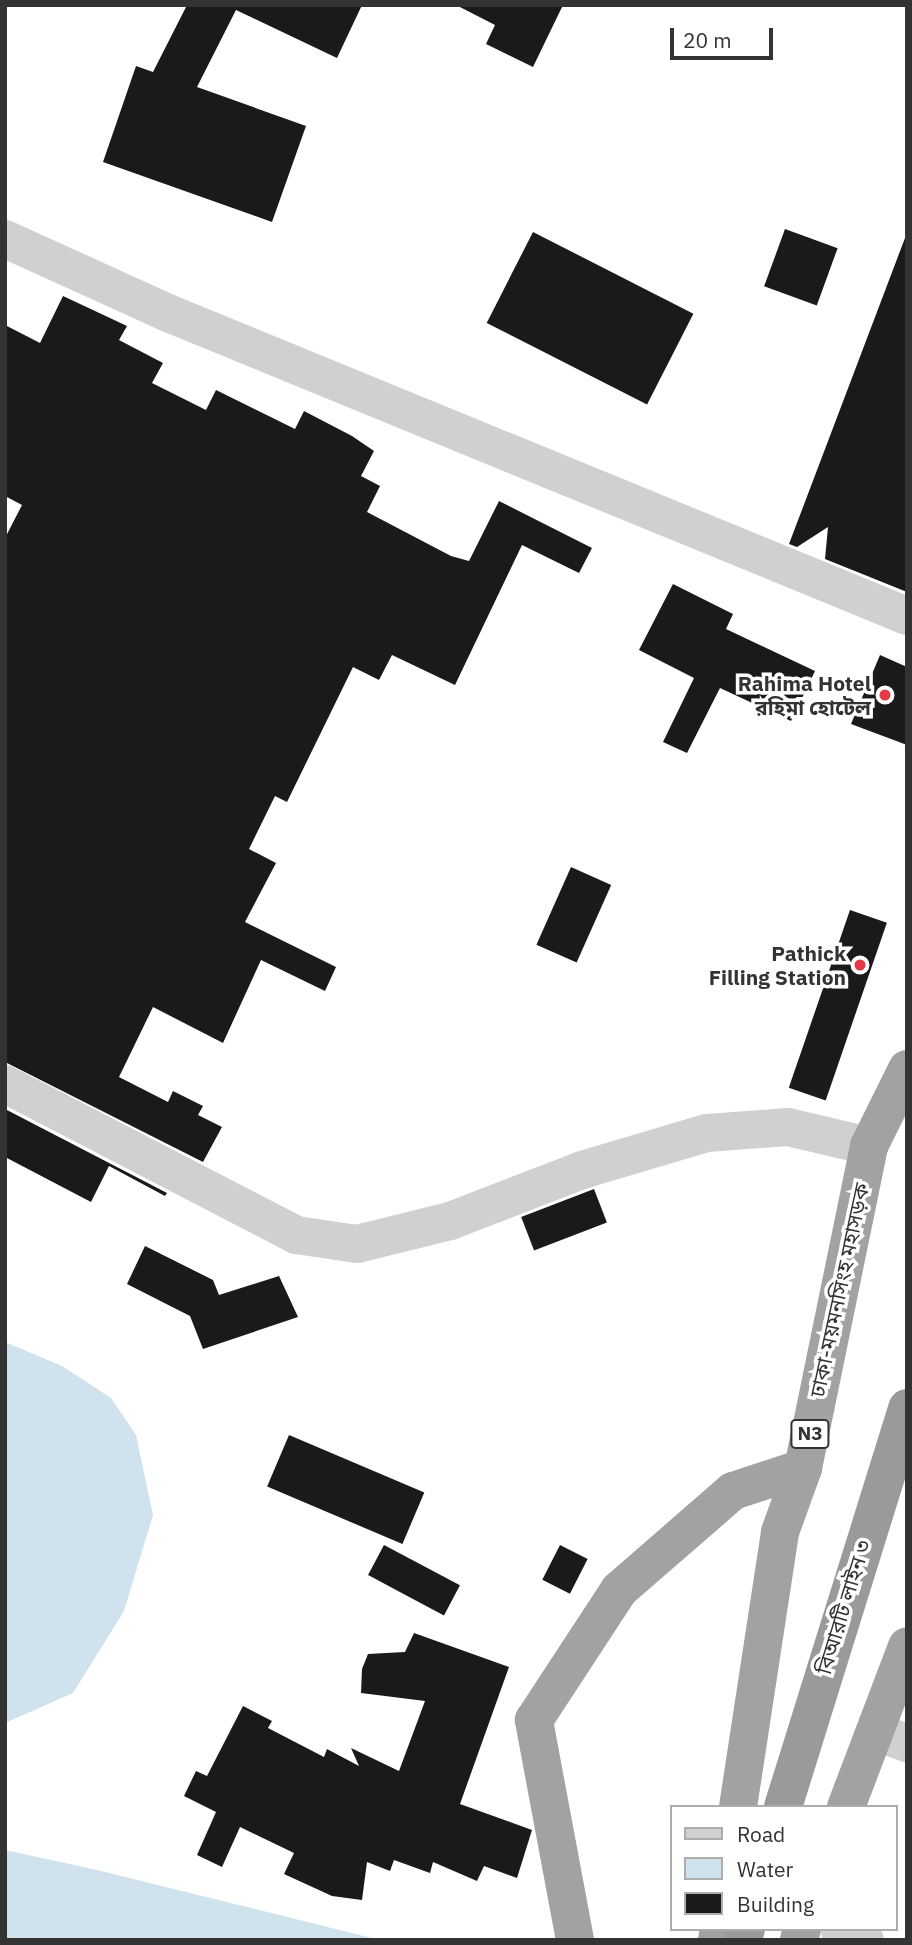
<!DOCTYPE html>
<meta charset="utf-8">
<style>
body{margin:0}
#map{position:relative;width:912px;height:1945px;overflow:hidden;background:#fff;font-family:"IBM Plex Sans","Noto Sans Bengali",sans-serif}
div>[style]{position:absolute}
.water>*{inset:0;background:#cfe2ee}
.building>*{inset:0;background:#1a1a1a;transform-origin:0 0}
.minor>*{height:38px;margin:-19px;padding:0 19px;transform-origin:19px;border-radius:19px;background:#d0d0d0}
.trunk>*{height:38px;margin:-19px;padding:0 19px;transform-origin:19px;border-radius:19px;background:#a2a2a2}
.motorway>*{height:38px;margin:-19px;padding:0 19px;transform-origin:19px;border-radius:19px;background:#9a9a9a}
.dots>*{width:19px;height:19px;translate:-50% -50%;box-sizing:border-box;border:4px solid #fff;border-radius:50%}
span{translate:-50% -50%;white-space:nowrap;text-align:center;line-height:1.15;-webkit-text-stroke:7px #fff;paint-order:stroke}
.shield-label span{padding:2px 5px;background:#fff;border:2px solid;border-radius:5px;-webkit-text-stroke-width:0}
.shield-label{font-size:19px;color:#333;font-weight:700}
.poi-label{font-size:21px;color:#333;font-weight:700}
.right{translate:-100% -50%;text-align:right}
.street-label{font-size:21px;color:#333}
.frame{position:absolute;inset:0;border:7px solid #333;pointer-events:none}
.legend{position:absolute;left:670px;top:1805px;width:228px;height:126px;box-sizing:border-box;background:#fff;border:2px solid #adadad;margin:0;padding:9px 12px;list-style:none;font-size:21px;color:#333}
.legend li{display:flex;align-items:center;gap:14px;height:35px}
.legend b{width:35px;border:2px solid #adadad}
.scale{position:absolute;left:670px;top:28px;width:103px;height:32px;box-sizing:border-box;border:4px solid #333;border-top:0;padding-left:9px;font-size:21px;line-height:24px;white-space:nowrap;color:#333;-webkit-text-stroke:5px #fff;paint-order:stroke}
</style>
<div id="map">
<div class="water">
<i style="clip-path:polygon(5px 1342px,62px 1366px,111px 1398px,136px 1435px,153px 1515px,124px 1611px,73px 1693px,5px 1723px)"></i>
<i style="clip-path:polygon(5px 1850px,97px 1870px,380px 1940px,5px 1940px)"></i>
</div>
<div class="building">
<i style="clip-path:polygon(187px 5px,362px 5px,337px 58px,236px 10px,197px 87px,306px 126px,272px 222px,103px 162px,136px 66px,153px 72px)"></i>
<i style="clip-path:polygon(456px 5px,563px 5px,533px 67px,486px 44px,495px 25px)"></i>
<i style="left:785px;top:229px;width:56px;height:61px;rotate:20deg"></i>
<i style="left:533px;top:232px;width:180px;height:102px;rotate:27deg"></i>
<i style="clip-path:polygon(905px 238px,907px 238px,907px 592px,825px 559px,828px 527px,797px 547px,789px 544px)"></i>
<i style="clip-path:polygon(63px 296px,127px 326px,119px 340px,163px 363px,152px 383px,206px 410px,216px 390px,295px 429px,304px 411px,352px 436px,374px 451px,361px 476px,380px 486px,367px 512px,451px 556px,469px 561px,499px 501px,592px 548px,579px 573px,522px 545px,455px 685px,392px 655px,379px 680px,353px 667px,287px 802px,275px 796px,249px 849px,276px 863px,245px 922px,336px 967px,325px 991px,261px 960px,223px 1043px,153px 1007px,119px 1077px,168px 1102px,173px 1091px,203px 1106px,198px 1115px,222px 1127px,203px 1162px,5px 1062px,5px 538px,22px 505px,5px 496px,5px 325px,40px 343px)"></i>
<i style="clip-path:polygon(673px 584px,733px 614px,726px 629px,815px 671px,791px 721px,720px 688px,687px 753px,663px 742px,694px 678px,639px 650px)"></i>
<i style="clip-path:polygon(880px 655px,907px 667px,907px 745px,851px 724px)"></i>
<i style="left:571px;top:867px;width:44px;height:85px;rotate:24deg"></i>
<i style="left:850px;top:910px;width:39px;height:188px;rotate:19deg"></i>
<i style="clip-path:polygon(5px 1109px,167px 1193px,165px 1196px,109px 1166px,91px 1202px,5px 1157px)"></i>
<i style="left:594px;top:1189px;width:36px;height:78px;rotate:69deg"></i>
<i style="clip-path:polygon(145px 1246px,213px 1280px,219px 1295px,279px 1276px,298px 1317px,203px 1349px,190px 1316px,127px 1284px)"></i>
<i style="left:289px;top:1435px;width:147px;height:56px;rotate:23deg"></i>
<i style="left:384px;top:1545px;width:86px;height:34px;rotate:28deg"></i>
<i style="left:560px;top:1545px;width:31px;height:39px;rotate:27deg"></i>
<i style="clip-path:polygon(414px 1633px,509px 1667px,460px 1804px,532px 1830px,517px 1878px,484px 1866px,477px 1881px,433px 1862px,430px 1873px,394px 1860px,390px 1871px,367px 1862px,362px 1900px,332px 1896px,284px 1874px,294px 1853px,240px 1827px,222px 1867px,197px 1855px,216px 1812px,184px 1796px,196px 1771px,207px 1776px,243px 1706px,272px 1721px,268px 1728px,324px 1757px,327px 1749px,359px 1766px,351px 1748px,399px 1771px,425px 1701px,361px 1693px,362px 1669px,368px 1654px,405px 1652px)"></i>
</div>
<div class="minor">
<i style="left:5px;top:239px;width:179px;rotate:24.4deg"></i>
<i style="left:168px;top:313px;width:799px;rotate:22.29deg"></i>
<i style="left:5px;top:1084px;width:328px;rotate:27.4deg"></i>
<i style="left:296px;top:1235px;width:62px;rotate:8.4deg"></i>
<i style="left:357px;top:1244px;width:96px;rotate:-13.9deg"></i>
<i style="left:450px;top:1221px;width:142px;rotate:-21.1deg"></i>
<i style="left:582px;top:1170px;width:130px;rotate:-16.5deg"></i>
<i style="left:707px;top:1133px;width:81px;rotate:-4.2deg"></i>
<i style="left:788px;top:1127px;width:83px;rotate:13.2deg"></i>
<i style="left:875px;top:1731px;width:34px;rotate:21deg"></i>
<i style="left:839px;top:1929px;width:28px;rotate:23deg"></i>
</div>
<div class="trunk">
<i style="left:738px;top:1807px;width:278px;rotate:-81.3deg"></i>
<i style="left:780px;top:1532px;width:68px;rotate:-70.2deg"></i>
<i style="left:803px;top:1468px;width:329px;rotate:-78.4deg"></i>
<i style="left:869px;top:1146px;width:86px;rotate:-63.7deg"></i>
<i style="left:846px;top:1807px;width:172px;rotate:-69.2deg"></i>
<i style="left:575px;top:1940px;width:224px;rotate:-100.6deg"></i>
<i style="left:534px;top:1720px;width:155px;rotate:-56.8deg"></i>
<i style="left:619px;top:1590px;width:151px;rotate:-41deg"></i>
<i style="left:733px;top:1491px;width:74px;rotate:-18.2deg"></i>
<i style="left:717px;top:1940px;width:11px;rotate:-80deg"></i>
<i style="left:799px;top:1940px;width:11px;rotate:-75deg"></i>
</div>
<div class="motorway">
<i style="left:783px;top:1807px;width:418px;rotate:-72.7deg"></i>
<i style="left:743px;top:1940px;width:11px;rotate:-75deg"></i>
</div>
<div class="dots">
<i style="left:885px;top:695px;background:#e63946"></i>
<i style="left:860px;top:965px;background:#e63946"></i>
</div>
<div class="shield-label">
<span style="left:810px;top:1434px">N3</span>
</div>
<div class="poi-label">
<span class="right" style="left:871px;top:695px">Rahima Hotel<br>রহিমা হোটেল</span>
<span class="right" style="left:846px;top:965px">Pathick<br>Filling Station</span>
</div>
<div class="street-label">
<span style="left:839px;top:1290px;rotate:-78deg">ঢাকা-ময়মনসিংহ মহাসড়ক</span>
<span style="left:843px;top:1607px;rotate:-73deg">বিআরটি লাইন ৩</span>
</div>
<div class="frame"></div>
<ul class="legend">
<li><b style="height:9px;background:#d0d0d0"></b>Road</li>
<li><b style="height:19px;background:#cfe2ee"></b>Water</li>
<li><b style="height:19px;background:#1a1a1a"></b>Building</li>
</ul>
<div class="scale">20 m</div>
</div>
